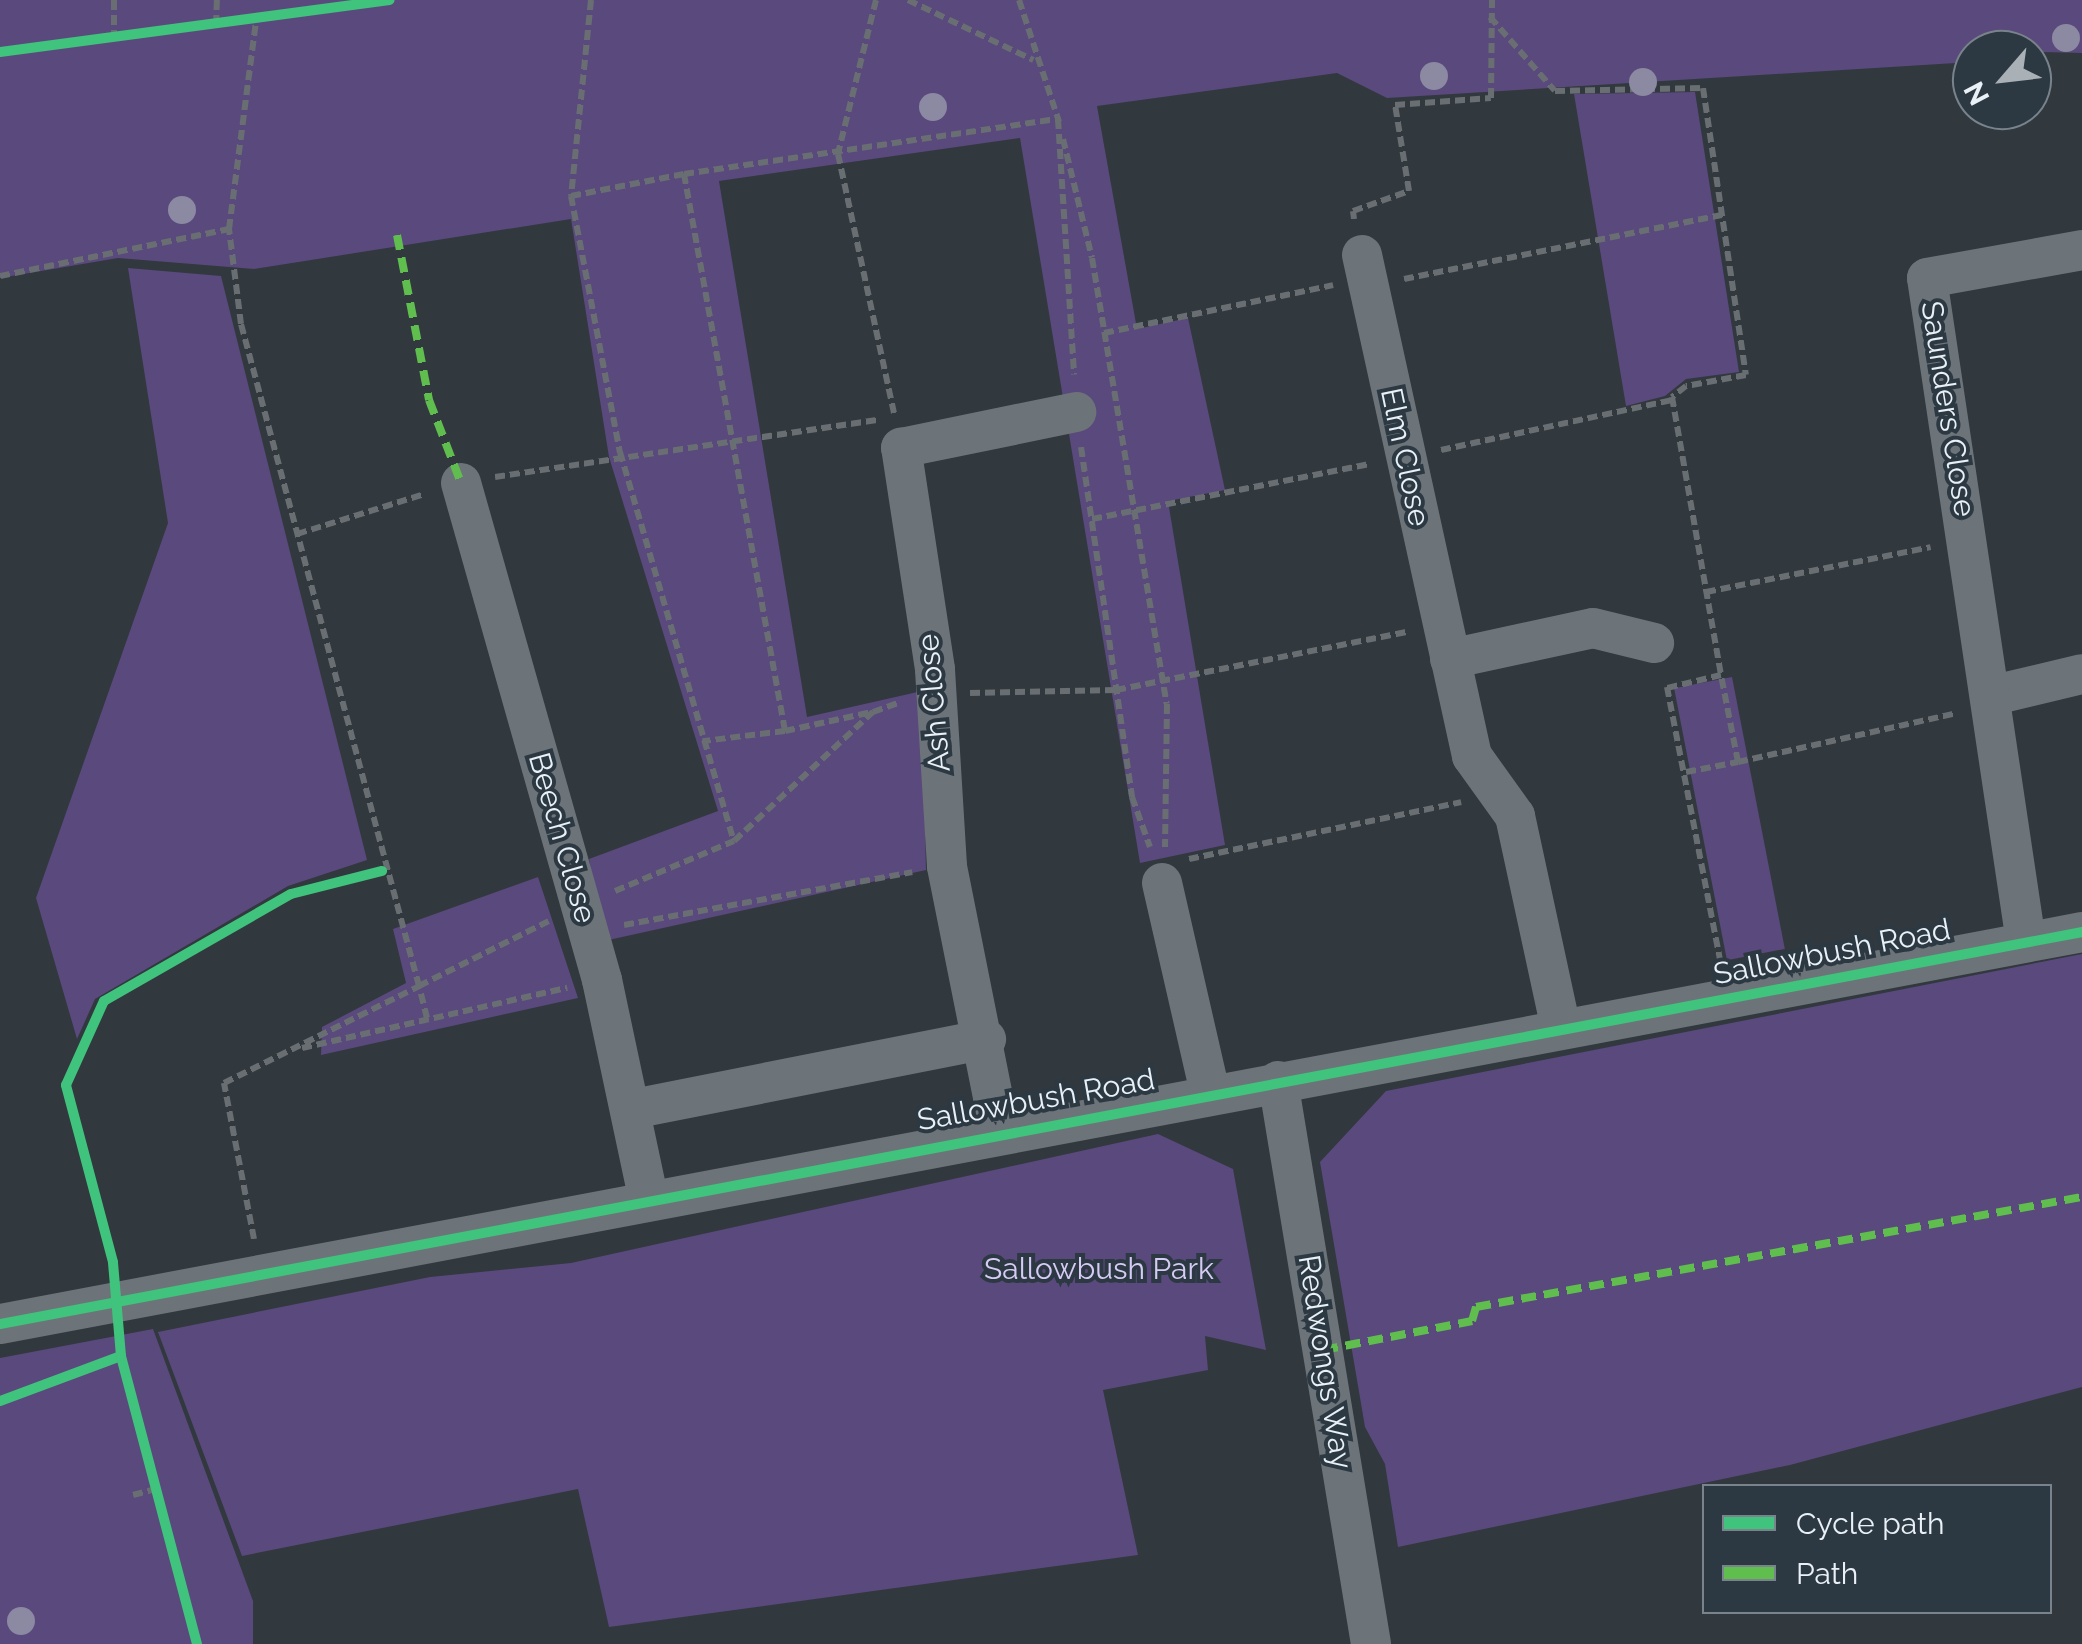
<!DOCTYPE html>
<style>
body{margin:0}
#map{position:relative;width:2082px;height:1644px;overflow:hidden;background:#31383e;font-family:Raleway,sans-serif}
div>[style]{position:absolute}
.green>*{inset:0;background:#5a497c;transform-origin:0 0}
.path>*{height:6px;margin-top:-3px;transform-origin:0;background:repeating-linear-gradient(90deg,#686e72 0 10px,transparent 0 15px)}
.minor>*{height:40px;margin:-20px;padding:0 20px;transform-origin:20px;border-radius:20px;background:#6d7479}
.quiet>*{height:8px;margin-top:-4px;transform-origin:0;background:repeating-linear-gradient(90deg,#5fbe4e 0 15px,transparent 0 23px)}
.cycleway>*{height:10px;margin:-5px;padding:0 5px;transform-origin:5px;border-radius:5px;background:#40c37c}
.trees>*{width:28px;height:28px;margin:-14px;border-radius:50%;background:#8c89a2}
span{translate:-50% -50%;white-space:nowrap;text-align:center;line-height:1.15;-webkit-text-stroke:8px #2c3943;paint-order:stroke}
.street-label{font-size:30px;color:#e9f1f7}
.park-label{font-size:30px;color:#d6cbf4}
.legend{position:absolute;left:1702px;top:1484px;width:350px;height:130px;box-sizing:border-box;background:#2c3943;border:2px solid #78838b;margin:0;padding:12px 18px;list-style:none;font-size:30px;color:#e9f1f7}
.legend li{display:flex;align-items:center;gap:20px;height:50px}
.legend b{width:50px;border:2px solid #78838b}
.north{position:absolute;left:1952px;top:30px;width:100px;height:100px;box-sizing:border-box;background:#2c3943;border:2px solid #78838b;border-radius:50%;rotate:242deg;font-size:28px;font-weight:700;line-height:40px;text-align:center;color:#e9f1f7}
.north::after{content:'';display:block;margin:auto;width:35px;height:45px;background:#a9b0b6;clip-path:polygon(50% 0,100% 100%,50% 72%,0 100%)}
</style>
<div id="map">
<div class="green">
<i style="clip-path:polygon(0 0,2082px 0,2082px 53px,1972px 50px,1972px 62px,1387px 98px,1337px 73px,1097px 106px,1137px 329px,1188px 318px,1225px 490px,1168px 501px,1225px 845px,1140px 863px,1020px 138px,719px 181px,807px 717px,922px 691px,926px 870px,604px 941px,589px 859px,718px 811px,609px 457px,571px 219px,254px 269px,118px 258px,0 278px)"></i>
<i style="clip-path:polygon(1695px 92px,1739px 372px,1686px 379px,1665px 396px,1626px 406px,1574px 94px)"></i>
<i style="clip-path:polygon(128px 268px,221px 276px,367px 860px,288px 886px,95px 999px,77px 1039px,36px 898px,168px 523px)"></i>
<i style="left:1732px;top:677px;width:277px;height:59px;rotate:79deg"></i>
<i style="clip-path:polygon(538px 877px,578px 998px,321px 1055px,322px 1027px,406px 983px,393px 929px)"></i>
<i style="clip-path:polygon(2082px 954px,2082px 1387px,1790px 1465px,1398px 1547px,1385px 1464px,1365px 1427px,1320px 1162px,1386px 1091px)"></i>
<i style="clip-path:polygon(1158px 1134px,1233px 1169px,1266px 1350px,1205px 1336px,1208px 1370px,1103px 1390px,1138px 1555px,609px 1627px,578px 1489px,242px 1556px,158px 1332px,430px 1277px,571px 1263px)"></i>
<i style="clip-path:polygon(153px 1329px,253px 1601px,253px 1644px,0 1644px,0 1358px)"></i>
</div>
<div class="path">
<i style="left:114px;top:0;width:37px;rotate:90deg"></i>
<i style="left:591px;top:0;width:197px;rotate:95.8deg"></i>
<i style="left:571px;top:196px;width:261px;rotate:79.2deg"></i>
<i style="left:620px;top:452px;width:405px;rotate:73.7deg"></i>
<i style="left:876px;top:0;width:159px;rotate:103.9deg"></i>
<i style="left:838px;top:154px;width:265px;rotate:77.8deg"></i>
<i style="left:908px;top:0;width:139px;rotate:25.6deg"></i>
<i style="left:1019px;top:0;width:128px;rotate:71.8deg"></i>
<i style="left:374px;top:2px;width:2px;rotate:-90deg"></i>
<i style="left:1490px;top:17px;width:98px;rotate:48.7deg"></i>
<i style="left:1555px;top:91px;width:148px;rotate:-1.2deg"></i>
<i style="left:1703px;top:88px;width:290px;rotate:81.5deg"></i>
<i style="left:1746px;top:375px;width:61px;rotate:169.6deg"></i>
<i style="left:1686px;top:386px;width:18px;rotate:142deg"></i>
<i style="left:1672px;top:397px;width:282px;rotate:80deg"></i>
<i style="left:1721px;top:675px;width:56px;rotate:166.5deg"></i>
<i style="left:216px;top:25px;width:25px;rotate:-88deg"></i>
<i style="left:1063px;top:139px;width:122px;rotate:76.3deg"></i>
<i style="left:1092px;top:258px;width:452px;rotate:80.5deg"></i>
<i style="left:1167px;top:704px;width:143px;rotate:90.8deg"></i>
<i style="left:684px;top:174px;width:378px;rotate:-8.4deg"></i>
<i style="left:1058px;top:119px;width:256px;rotate:86.4deg"></i>
<i style="left:571px;top:196px;width:115px;rotate:-11deg"></i>
<i style="left:684px;top:174px;width:566px;rotate:79.72deg"></i>
<i style="left:785px;top:731px;width:83px;rotate:173deg"></i>
<i style="left:1354px;top:219px;width:8px;rotate:-97deg"></i>
<i style="left:1353px;top:211px;width:59px;rotate:-19.7deg"></i>
<i style="left:1409px;top:191px;width:87px;rotate:-99.2deg"></i>
<i style="left:1395px;top:105px;width:96px;rotate:-4.2deg"></i>
<i style="left:1491px;top:98px;width:98px;rotate:-89.4deg"></i>
<i style="left:0;top:276px;width:234px;rotate:-11.6deg"></i>
<i style="left:1404px;top:279px;width:324px;rotate:-11.4deg"></i>
<i style="left:1104px;top:333px;width:234px;rotate:-11.8deg"></i>
<i style="left:1081px;top:447px;width:354px;rotate:81.7deg"></i>
<i style="left:1132px;top:797px;width:53px;rotate:70.2deg"></i>
<i style="left:1441px;top:450px;width:236px;rotate:-12.2deg"></i>
<i style="left:495px;top:477px;width:386px;rotate:-8.5deg"></i>
<i style="left:1092px;top:519px;width:283px;rotate:-11.2deg"></i>
<i style="left:297px;top:534px;width:134px;rotate:-17.4deg"></i>
<i style="left:1706px;top:592px;width:229px;rotate:-11.3deg"></i>
<i style="left:1667px;top:687px;width:283px;rotate:79deg"></i>
<i style="left:970px;top:693px;width:146px;rotate:-1.2deg"></i>
<i style="left:1116px;top:690px;width:296px;rotate:-11.3deg"></i>
<i style="left:785px;top:731px;width:89px;rotate:-12.3deg"></i>
<i style="left:1738px;top:762px;width:224px;rotate:-12.6deg"></i>
<i style="left:1686px;top:772px;width:53px;rotate:-10.9deg"></i>
<i style="left:1738px;top:762px;width:89px;rotate:-101.1deg"></i>
<i style="left:1189px;top:859px;width:278px;rotate:-11.8deg"></i>
<i style="left:615px;top:891px;width:129px;rotate:-22.8deg"></i>
<i style="left:734px;top:841px;width:190px;rotate:-42.9deg"></i>
<i style="left:873px;top:712px;width:29px;rotate:-20deg"></i>
<i style="left:624px;top:925px;width:293px;rotate:-10.4deg"></i>
<i style="left:427px;top:1018px;width:33px;rotate:-104deg"></i>
<i style="left:419px;top:986px;width:145px;rotate:-26.6deg"></i>
<i style="left:302px;top:1048px;width:272px;rotate:-12.8deg"></i>
<i style="left:254px;top:1239px;width:159px;rotate:-100.9deg"></i>
<i style="left:224px;top:1083px;width:218px;rotate:-26.4deg"></i>
<i style="left:419px;top:986px;width:686px;rotate:-105.05deg"></i>
<i style="left:241px;top:324px;width:96px;rotate:-97.2deg"></i>
<i style="left:229px;top:229px;width:211px;rotate:-82.6deg"></i>
<i style="left:133px;top:1495px;width:24px;rotate:-15deg"></i>
</div>
<div class="minor">
<i style="left:1362px;top:255px;width:513px;rotate:77.62deg"></i>
<i style="left:1472px;top:756px;width:74px;rotate:54.4deg"></i>
<i style="left:1515px;top:816px;width:217px;rotate:77.8deg"></i>
<i style="left:461px;top:483px;width:517px;rotate:74.16deg"></i>
<i style="left:602px;top:980px;width:222px;rotate:78deg"></i>
<i style="left:1450px;top:659px;width:146px;rotate:-12.2deg"></i>
<i style="left:1593px;top:628px;width:63px;rotate:13.8deg"></i>
<i style="left:1994px;top:695px;width:90px;rotate:-13.4deg"></i>
<i style="left:1162px;top:883px;width:215px;rotate:77.1deg"></i>
<i style="left:2026px;top:942px;width:671px;rotate:-98.48deg"></i>
<i style="left:1927px;top:278px;width:158px;rotate:-10.2deg"></i>
<i style="left:1278px;top:1081px;width:571px;rotate:80.62deg"></i>
<i style="left:633px;top:1109px;width:360px;rotate:-11.2deg"></i>
<i style="left:1000px;top:1132px;width:271px;rotate:-101.3deg"></i>
<i style="left:947px;top:866px;width:197px;rotate:-93.5deg"></i>
<i style="left:935px;top:669px;width:224px;rotate:-98.7deg"></i>
<i style="left:901px;top:448px;width:179px;rotate:-11.6deg"></i>
<i style="left:0;top:1324px;width:2119px;rotate:-10.66deg"></i>
</div>
<div class="quiet">
<i style="left:397px;top:235px;width:168px;rotate:79deg"></i>
<i style="left:429px;top:400px;width:89px;rotate:68.9deg"></i>
<i style="left:1323px;top:1350px;width:152px;rotate:-11deg"></i>
<i style="left:1472px;top:1321px;width:15px;rotate:-74deg"></i>
<i style="left:1476px;top:1307px;width:616px;rotate:-10.29deg"></i>
</div>
<div class="cycleway">
<i style="left:0;top:52px;width:393px;rotate:-7.6deg"></i>
<i style="left:0;top:1324px;width:2119px;rotate:-10.66deg"></i>
<i style="left:0;top:1401px;width:129px;rotate:-20.4deg"></i>
<i style="left:197px;top:1644px;width:298px;rotate:-104.8deg"></i>
<i style="left:121px;top:1356px;width:94px;rotate:-94.9deg"></i>
<i style="left:113px;top:1262px;width:183px;rotate:-104.9deg"></i>
<i style="left:66px;top:1085px;width:92px;rotate:-65.7deg"></i>
<i style="left:104px;top:1001px;width:215px;rotate:-29.8deg"></i>
<i style="left:291px;top:894px;width:94px;rotate:-14.2deg"></i>
</div>
<div class="trees">
<i style="left:2066px;top:38px"></i>
<i style="left:1434px;top:76px"></i>
<i style="left:1643px;top:82px"></i>
<i style="left:933px;top:107px"></i>
<i style="left:182px;top:210px"></i>
<i style="left:21px;top:1621px"></i>
</div>
<div class="street-label">
<span style="left:1948px;top:409px;rotate:81deg">Saunders Close</span>
<span style="left:1405px;top:457px;rotate:78deg">Elm Close</span>
<span style="left:934px;top:703px;rotate:-95deg">Ash Close</span>
<span style="left:562px;top:838px;rotate:74deg">Beech Close</span>
<span style="left:1832px;top:952px;rotate:-11deg">Sallowbush Road</span>
<span style="left:1036px;top:1100px;rotate:-10deg">Sallowbush Road</span>
<span style="left:1325px;top:1362px;rotate:81deg">Redwongs Way</span>
</div>
<div class="park-label">
<span style="left:1099px;top:1269px">Sallowbush Park</span>
</div>
<ul class="legend">
<li><b style="height:12px;background:#40c37c"></b>Cycle path</li>
<li><b style="height:12px;background:#5fbe4e"></b>Path</li>
</ul>
<div class="north">N</div>
</div>
